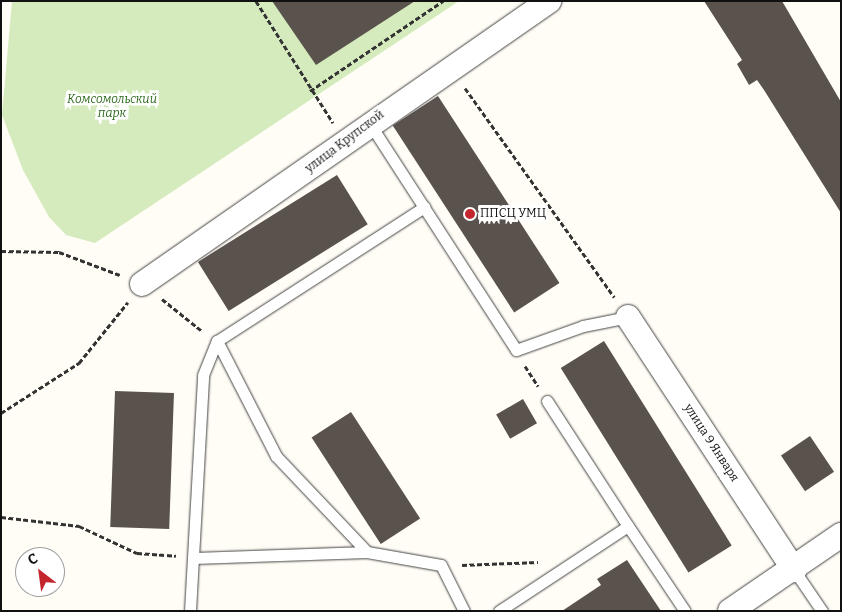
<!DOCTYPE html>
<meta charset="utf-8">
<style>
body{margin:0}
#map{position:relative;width:842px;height:612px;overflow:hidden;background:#fffdf5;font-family:Bitter,serif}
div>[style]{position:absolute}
.green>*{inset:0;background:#d5ebbd}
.building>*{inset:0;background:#5a524d;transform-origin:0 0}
.path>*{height:3px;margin-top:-1.5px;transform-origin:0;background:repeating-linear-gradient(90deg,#333 0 5px,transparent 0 7.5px)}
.roads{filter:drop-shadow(0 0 1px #444) drop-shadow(0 0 1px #444)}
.service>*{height:11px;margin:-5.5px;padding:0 5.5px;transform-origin:5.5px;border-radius:5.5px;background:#fff}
.minor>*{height:24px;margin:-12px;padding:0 12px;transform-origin:12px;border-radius:12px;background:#fff}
.dots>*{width:14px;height:14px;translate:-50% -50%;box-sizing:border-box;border:2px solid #fff;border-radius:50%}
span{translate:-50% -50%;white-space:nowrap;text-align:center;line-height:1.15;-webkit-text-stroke:5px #fff;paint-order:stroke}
.park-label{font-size:12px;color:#2f6b1f;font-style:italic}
.street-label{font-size:12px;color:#111}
.poi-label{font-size:12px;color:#111}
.left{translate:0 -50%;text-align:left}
.frame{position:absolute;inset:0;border:2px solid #111;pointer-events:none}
.north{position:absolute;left:15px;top:547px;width:50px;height:50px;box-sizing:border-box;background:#fff;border:1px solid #a0a0a0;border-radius:50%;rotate:330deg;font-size:14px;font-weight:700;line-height:20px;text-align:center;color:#111}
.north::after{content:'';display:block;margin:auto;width:18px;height:22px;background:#c4262e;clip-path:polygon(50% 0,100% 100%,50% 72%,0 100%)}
</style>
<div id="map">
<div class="green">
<i style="clip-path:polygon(12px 1px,459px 1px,95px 243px,66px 235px,49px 217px,23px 170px,2px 115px)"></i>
</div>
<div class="building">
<i style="clip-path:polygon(272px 1px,415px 1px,316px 65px)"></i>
<i style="clip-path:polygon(704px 1px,782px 1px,841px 102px,841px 213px,764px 90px,757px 80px,749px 85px,737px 64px,742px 60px)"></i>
<i style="left:438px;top:96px;width:223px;height:54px;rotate:57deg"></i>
<i style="left:337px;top:175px;width:58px;height:164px;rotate:58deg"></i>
<i style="left:604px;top:341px;width:241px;height:51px;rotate:58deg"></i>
<i style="left:115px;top:391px;width:59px;height:136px;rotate:2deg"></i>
<i style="left:523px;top:399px;width:28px;height:31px;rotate:60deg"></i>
<i style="left:351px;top:412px;width:127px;height:47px;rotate:57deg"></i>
<i style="left:810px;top:436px;width:43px;height:35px;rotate:56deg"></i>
<i style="clip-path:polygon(627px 560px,661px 611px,562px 611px,601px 585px,597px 579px)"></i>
</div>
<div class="path">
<i style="left:256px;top:1px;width:144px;rotate:57.7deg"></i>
<i style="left:465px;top:88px;width:257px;rotate:54.5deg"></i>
<i style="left:310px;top:91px;width:161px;rotate:-34.1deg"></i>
<i style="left:1px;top:251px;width:58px;rotate:1deg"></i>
<i style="left:59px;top:252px;width:65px;rotate:20.7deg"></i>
<i style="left:162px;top:299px;width:51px;rotate:38.7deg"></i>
<i style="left:525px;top:366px;width:24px;rotate:57deg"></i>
<i style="left:1px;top:413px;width:93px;rotate:-32.7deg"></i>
<i style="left:79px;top:363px;width:78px;rotate:-51.2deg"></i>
<i style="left:1px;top:517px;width:79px;rotate:6.6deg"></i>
<i style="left:79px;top:526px;width:64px;rotate:25deg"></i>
<i style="left:137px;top:553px;width:39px;rotate:4deg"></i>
<i style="left:462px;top:565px;width:76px;rotate:-2.3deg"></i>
</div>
<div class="roads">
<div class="service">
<i style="left:370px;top:124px;width:269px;rotate:57.1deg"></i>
<i style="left:516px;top:350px;width:71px;rotate:-19.7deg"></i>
<i style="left:583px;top:326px;width:46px;rotate:-11.3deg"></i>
<i style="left:217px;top:341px;width:129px;rotate:62.8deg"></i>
<i style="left:276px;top:456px;width:132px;rotate:46.5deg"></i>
<i style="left:547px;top:401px;width:149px;rotate:57.1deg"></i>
<i style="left:194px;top:558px;width:173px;rotate:-2deg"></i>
<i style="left:367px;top:552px;width:75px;rotate:10deg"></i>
<i style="left:441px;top:565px;width:51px;rotate:63.4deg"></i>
<i style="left:794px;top:570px;width:50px;rotate:55.7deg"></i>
<i style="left:190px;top:611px;width:236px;rotate:-86.8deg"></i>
<i style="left:203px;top:375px;width:37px;rotate:-68deg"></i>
<i style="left:217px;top:341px;width:247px;rotate:-32.9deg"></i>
<i style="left:499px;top:611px;width:154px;rotate:-33.4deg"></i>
<i style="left:628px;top:526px;width:102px;rotate:56.2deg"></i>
</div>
<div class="minor">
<i style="left:142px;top:284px;width:496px;rotate:-34.8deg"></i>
<i style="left:628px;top:317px;width:303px;rotate:56.7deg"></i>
<i style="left:730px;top:611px;width:135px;rotate:-34.4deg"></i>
</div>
</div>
<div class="dots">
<i style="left:470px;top:214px;background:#c4262e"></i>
</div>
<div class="park-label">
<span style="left:112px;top:107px">Комсомольский<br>парк</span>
</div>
<div class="street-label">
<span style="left:345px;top:142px;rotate:-37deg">улица Крупской</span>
<span style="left:711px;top:443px;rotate:57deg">улица 9 Января</span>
</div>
<div class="poi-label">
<span class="left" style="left:480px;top:214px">ППСЦ УМЦ</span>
</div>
<div class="frame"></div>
<div class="north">С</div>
</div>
